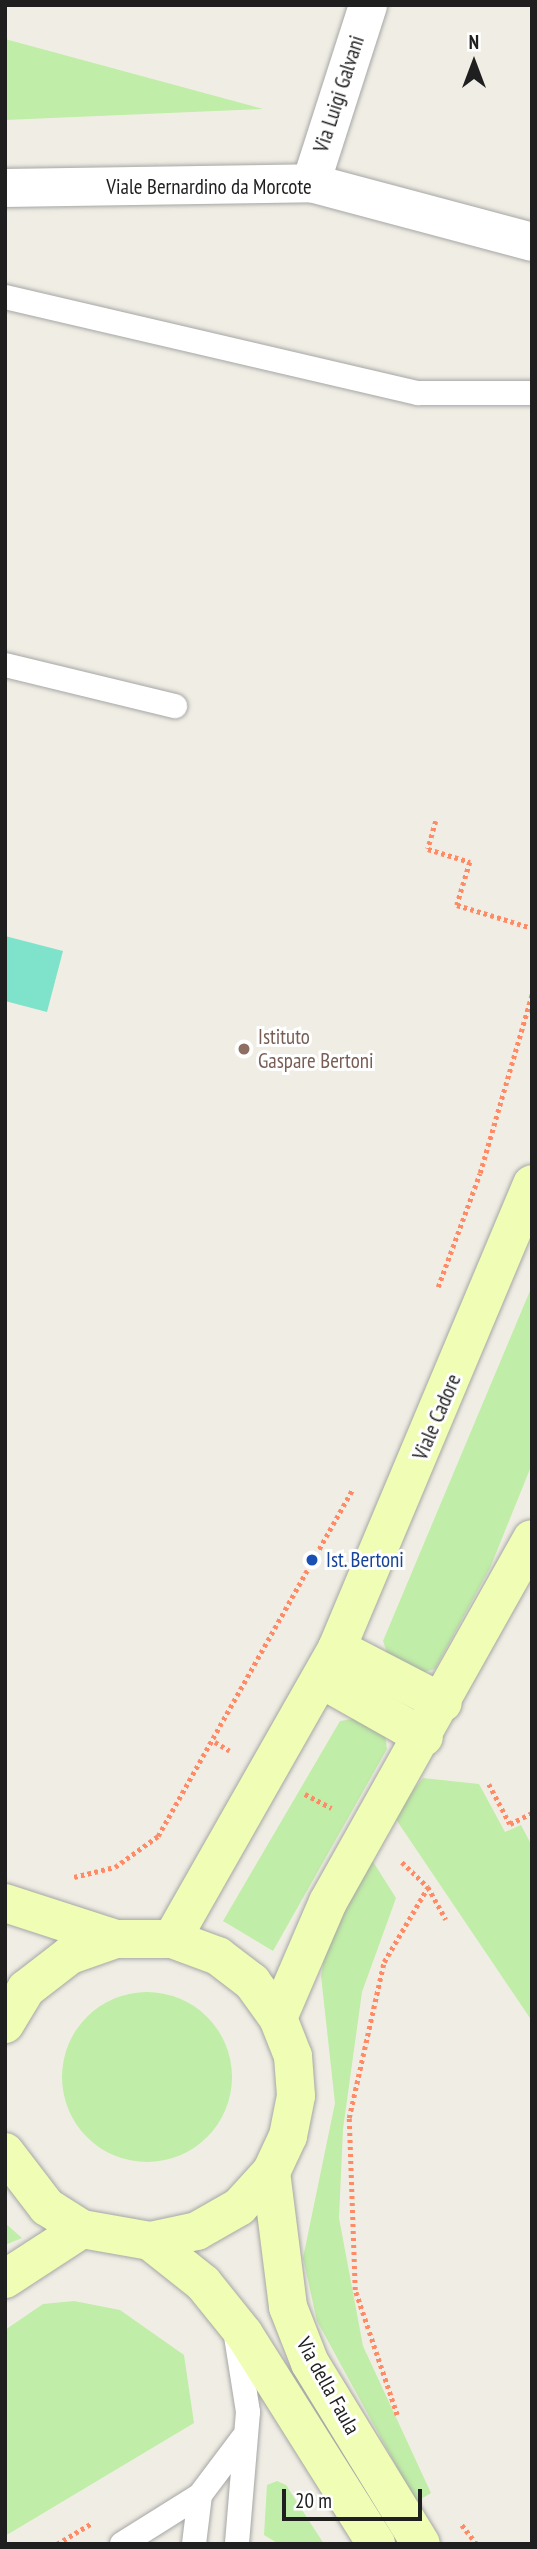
<!DOCTYPE html>
<style>
body{margin:0}
#map{position:relative;width:537px;height:2549px;overflow:hidden;background:#f0eee4;font-family:"PT Sans Narrow",sans-serif}
div>[style]{position:absolute}
.grass>*{inset:0;background:#c0eda7}
.round{border-radius:50%}
.pitch>*{inset:0;background:#7ee3ca}
.path>*{height:4.5px;margin-top:-2.25px;transform-origin:0;background:repeating-linear-gradient(90deg,#ff8a66 0 3.5px,transparent 0 7px)}
.roads{filter:drop-shadow(0 0 2px #a6a6a6) drop-shadow(0 0 2px #a6a6a6)}
.lane>*{height:24px;margin:-12px;padding:0 12px;transform-origin:12px;border-radius:12px;background:#fff}
.street>*{height:38px;margin:-19px;padding:0 19px;transform-origin:19px;border-radius:19px;background:#fff}
.secondary>*{height:38px;margin:-19px;padding:0 19px;transform-origin:19px;border-radius:19px;background:#effdb5}
.dots>*{width:19px;height:19px;translate:-50% -50%;box-sizing:border-box;border:4px solid #fff;border-radius:50%}
span{translate:-50% -50%;white-space:nowrap;text-align:center;line-height:1.15;-webkit-text-stroke:6px #fff;paint-order:stroke}
.street-label{font-size:21px;color:#1f1f1f}
.education-label{font-size:21px;color:#785e54}
.left{translate:0 -50%;text-align:left}
.transit-label{font-size:21px;color:#164399}
.frame{position:absolute;inset:0;border:7px solid #1f1f1f;pointer-events:none}
.north{position:absolute;left:439px;top:28px;width:70px;height:70px;-webkit-text-stroke:5px #fff;paint-order:stroke;rotate:0deg;font-size:19px;font-weight:700;line-height:28px;text-align:center;color:#1f1f1f}
.north::after{content:'';display:block;margin:auto;width:24px;height:32px;background:#1f1f1f;clip-path:polygon(50% 0,100% 100%,50% 72%,0 100%)}
.scale{position:absolute;left:282px;top:2489px;width:140px;height:32px;box-sizing:border-box;border:4px solid #1f1f1f;border-top:0;padding-left:9px;font-size:21px;line-height:24px;white-space:nowrap;color:#1f1f1f;-webkit-text-stroke:5px #fff;paint-order:stroke}
</style>
<div id="map">
<div class="grass">
<i style="clip-path:polygon(5px 39px,263px 109px,5px 120px)"></i>
<i style="clip-path:polygon(532px 1286px,532px 1464px,490px 1568px,435px 1669px,414px 1675px,391px 1664px,383px 1641px)"></i>
<i style="clip-path:polygon(366px 1717px,384px 1728px,387px 1749px,273px 1951px,223px 1921px,340px 1721px)"></i>
<i style="clip-path:polygon(423px 1778px,479px 1784px,505px 1832px,521px 1825px,532px 1846px,532px 2021px,393px 1815px)"></i>
<i style="clip-path:polygon(372px 1860px,396px 1898px,362px 1992px,343px 2129px,339px 2218px,363px 2346px,431px 2493px,416px 2502px,317px 2321px,303px 2258px,335px 2103px,321px 1976px,327px 1944px)"></i>
<i class="round" style="left:62px;top:1992px;width:170px;height:170px"></i>
<i style="clip-path:polygon(5px 2223px,22px 2238px,5px 2245px)"></i>
<i style="clip-path:polygon(74px 2301px,120px 2310px,184px 2355px,194px 2423px,5px 2536px,5px 2330px,43px 2304px)"></i>
<i style="clip-path:polygon(277px 2481px,286px 2485px,324px 2544px,279px 2544px,264px 2535px,267px 2485px)"></i>
</div>
<div class="pitch">
<i style="clip-path:polygon(5px 936px,63px 951px,47px 1012px,5px 1001px)"></i>
</div>
<div class="path">
<i style="left:436px;top:821px;width:29px;rotate:106deg"></i>
<i style="left:428px;top:849px;width:44px;rotate:17.2deg"></i>
<i style="left:470px;top:862px;width:45px;rotate:106.8deg"></i>
<i style="left:457px;top:905px;width:78px;rotate:17deg"></i>
<i style="left:438px;top:1287px;width:121px;rotate:-69.8deg"></i>
<i style="left:480px;top:1173px;width:186px;rotate:-73.8deg"></i>
<i style="left:215px;top:1742px;width:17px;rotate:31deg"></i>
<i style="left:489px;top:1784px;width:45px;rotate:62.3deg"></i>
<i style="left:510px;top:1824px;width:25px;rotate:-27deg"></i>
<i style="left:305px;top:1794px;width:30px;rotate:28deg"></i>
<i style="left:402px;top:1862px;width:36px;rotate:44deg"></i>
<i style="left:428px;top:1887px;width:37px;rotate:61deg"></i>
<i style="left:74px;top:1877px;width:42px;rotate:-13.7deg"></i>
<i style="left:115px;top:1867px;width:53px;rotate:-35.8deg"></i>
<i style="left:158px;top:1836px;width:396px;rotate:-60.7deg"></i>
<i style="left:397px;top:2415px;width:132px;rotate:-108.6deg"></i>
<i style="left:355px;top:2290px;width:172px;rotate:-92deg"></i>
<i style="left:349px;top:2118px;width:160px;rotate:-77.4deg"></i>
<i style="left:384px;top:1962px;width:87px;rotate:-59.6deg"></i>
<i style="left:462px;top:2525px;width:24px;rotate:52deg"></i>
<i style="left:57px;top:2544px;width:41px;rotate:-31deg"></i>
</div>
<div class="roads">
<div class="lane">
<i style="left:5px;top:297px;width:424px;rotate:13.1deg"></i>
<i style="left:418px;top:393px;width:114px"></i>
<i style="left:5px;top:665px;width:175px;rotate:13.6deg"></i>
<i style="left:236px;top:2336px;width:77px;rotate:81deg"></i>
<i style="left:248px;top:2412px;width:132px;rotate:94.8deg"></i>
<i style="left:122px;top:2544px;width:92px;rotate:-32.1deg"></i>
<i style="left:200px;top:2495px;width:71px;rotate:-53deg"></i>
<i style="left:194px;top:2544px;width:49px;rotate:-83deg"></i>
</div>
<div class="street">
<i style="left:311px;top:183px;width:187px;rotate:-72.2deg"></i>
<i style="left:5px;top:188px;width:306px;rotate:-0.9deg"></i>
<i style="left:311px;top:183px;width:229px;rotate:14.9deg"></i>
</div>
<div class="secondary">
<i style="left:337px;top:1648px;width:119px;rotate:27.4deg"></i>
<i style="left:321px;top:1679px;width:118px;rotate:29.4deg"></i>
<i style="left:5px;top:1903px;width:117px;rotate:18deg"></i>
<i style="left:172px;top:1939px;width:335px;rotate:-60.4deg"></i>
<i style="left:337px;top:1648px;width:503px;rotate:-67.2deg"></i>
<i style="left:278px;top:2018px;width:126px;rotate:-66.7deg"></i>
<i style="left:328px;top:1902px;width:416px;rotate:-60.7deg"></i>
<i style="left:5px;top:2024px;width:41px;rotate:-59deg"></i>
<i style="left:26px;top:1989px;width:56px;rotate:-37.7deg"></i>
<i style="left:70px;top:1955px;width:49px;rotate:-19.2deg"></i>
<i style="left:116px;top:1939px;width:56px"></i>
<i style="left:172px;top:1939px;width:49px;rotate:20.3deg"></i>
<i style="left:218px;top:1956px;width:43px;rotate:37.4deg"></i>
<i style="left:252px;top:1982px;width:44px;rotate:54.2deg"></i>
<i style="left:278px;top:2018px;width:41px;rotate:68.5deg"></i>
<i style="left:293px;top:2056px;width:40px;rotate:85.7deg"></i>
<i style="left:296px;top:2096px;width:41px;rotate:101.3deg"></i>
<i style="left:288px;top:2136px;width:40px;rotate:115deg"></i>
<i style="left:271px;top:2172px;width:47px;rotate:132.4deg"></i>
<i style="left:239px;top:2207px;width:48px;rotate:150.3deg"></i>
<i style="left:197px;top:2231px;width:48px;rotate:168deg"></i>
<i style="left:150px;top:2241px;width:69px;rotate:-170deg"></i>
<i style="left:82px;top:2229px;width:41px;rotate:-147.8deg"></i>
<i style="left:47px;top:2207px;width:69px;rotate:-127.4deg"></i>
<i style="left:271px;top:2172px;width:136px;rotate:82.8deg"></i>
<i style="left:288px;top:2307px;width:60px;rotate:68.6deg"></i>
<i style="left:310px;top:2363px;width:212px;rotate:58.5deg"></i>
<i style="left:150px;top:2241px;width:68px;rotate:38.4deg"></i>
<i style="left:203px;top:2283px;width:65px;rotate:51.2deg"></i>
<i style="left:244px;top:2334px;width:248px;rotate:57.8deg"></i>
<i style="left:5px;top:2279px;width:92px;rotate:-33deg"></i>
</div>
</div>
<div class="dots">
<i style="left:244px;top:1049px;background:#8d6e63"></i>
<i style="left:312px;top:1560px;background:#1a4fb4"></i>
</div>
<div class="street-label">
<span style="left:339px;top:94px;rotate:-72deg">Via Luigi Galvani</span>
<span style="left:209px;top:187px">Viale Bernardino da Morcote</span>
<span style="left:437px;top:1417px;rotate:-67deg">Viale Cadore</span>
<span style="left:328px;top:2386px;rotate:61deg">Via della Faula</span>
</div>
<div class="education-label">
<span class="left" style="left:258px;top:1049px">Istituto<br>Gaspare Bertoni</span>
</div>
<div class="transit-label">
<span class="left" style="left:326px;top:1560px">Ist. Bertoni</span>
</div>
<div class="frame"></div>
<div class="north">N</div>
<div class="scale">20 m</div>
</div>
